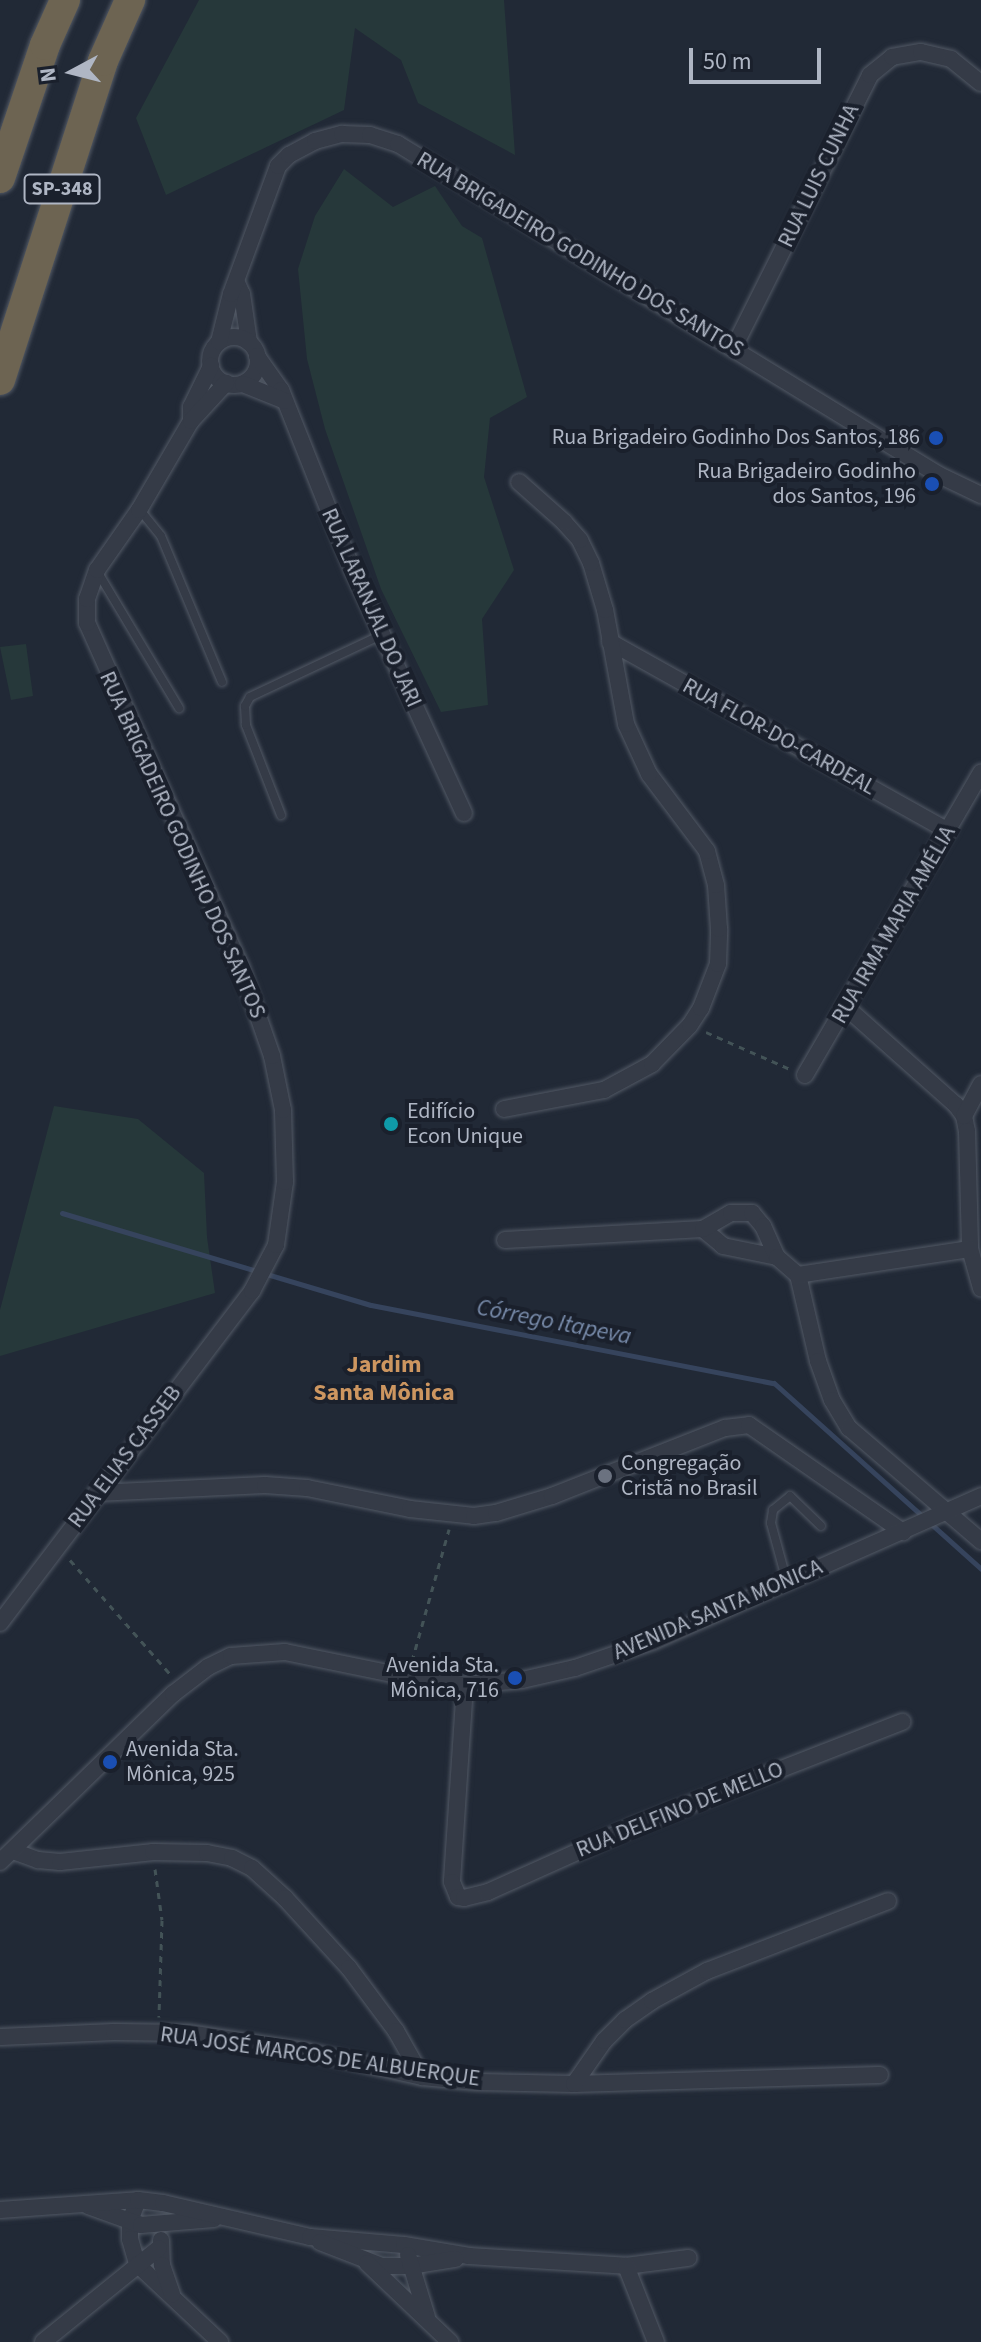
<!DOCTYPE html>
<meta charset="utf-8">
<style>
body{margin:0}
#map{position:relative;width:981px;height:2342px;overflow:hidden;background:#212936;font-family:"Source Sans 3",sans-serif}
div>[style]{position:absolute}
.green>*{inset:0;background:#26383a}
.stream>*{height:5px;margin:-2.5px;padding:0 2.5px;transform-origin:2.5px;border-radius:2.5px;background:#36445d}
.path>*{height:3px;margin-top:-1.5px;transform-origin:0;background:repeating-linear-gradient(90deg,#435357 0 6px,transparent 0 12px)}
.roads{filter:drop-shadow(0 0 2px #525965) drop-shadow(0 0 2px #525965)}
.lane>*{height:8px;margin:-4px;padding:0 4px;transform-origin:4px;border-radius:4px;background:#353b47}
.street>*{height:16px;margin:-8px;padding:0 8px;transform-origin:8px;border-radius:8px;background:#353b47}
.street>.ring{margin:-8px;padding:0;box-sizing:content-box;background:none;border:16px solid #353b47;border-radius:50%}
.highway>*{height:30px;margin:-15px;padding:0 15px;transform-origin:15px;border-radius:15px;background:#6d6452}
.dots>*{width:22px;height:22px;translate:-50% -50%;box-sizing:border-box;border:4px solid #1a202c;border-radius:50%}
span{translate:-50% -50%;white-space:nowrap;text-align:center;line-height:1.15;-webkit-text-stroke:8px #1a202c;paint-order:stroke}
.shield-label span{padding:2px 6px;background:#1a202c;border:2px solid;border-radius:6px;-webkit-text-stroke-width:0}
.shield-label{font-size:20px;color:#afb6c4;font-weight:700}
.street-label{font-size:22px;color:#afb6c4}
.poi-label{font-size:22px;color:#afb6c4}
.right{translate:-100% -50%;text-align:right}
.left{translate:0 -50%;text-align:left}
.water-label{font-size:24px;color:#788baa;font-style:italic}
.neighbourhood-label{font-size:24px;color:#cd9660;font-weight:700}
.north{position:absolute;left:32px;top:32px;width:80px;height:80px;-webkit-text-stroke:6px #1a202c;paint-order:stroke;rotate:263deg;font-size:22px;font-weight:700;line-height:32px;text-align:center;color:#afb6c4}
.north::after{content:'';display:block;margin:auto;width:28px;height:36px;background:#afb6c4;clip-path:polygon(50% 0,100% 100%,50% 72%,0 100%)}
.scale{position:absolute;left:689px;top:48px;width:132px;height:36px;box-sizing:border-box;border:4px solid #afb6c4;border-top:0;padding-left:10px;font-size:24px;line-height:28px;white-space:nowrap;color:#afb6c4;-webkit-text-stroke:6px #1a202c;paint-order:stroke}
</style>
<div id="map">
<div class="green">
<i style="clip-path:polygon(199px 0,504px 0,515px 155px,418px 103px,401px 60px,355px 28px,344px 110px,166px 195px,136px 118px)"></i>
<i style="clip-path:polygon(344px 169px,393px 207px,435px 186px,462px 226px,482px 238px,527px 397px,490px 418px,484px 477px,514px 570px,482px 619px,488px 705px,441px 712px,381px 589px,325px 429px,307px 359px,298px 269px,315px 216px)"></i>
<i style="clip-path:polygon(26px 644px,33px 696px,11px 700px,0 647px)"></i>
<i style="clip-path:polygon(54px 1106px,138px 1119px,204px 1173px,207px 1237px,215px 1293px,0 1356px,0 1310px)"></i>
</div>
<div class="stream">
<i style="left:62px;top:1213px;width:322px;rotate:16.6deg"></i>
<i style="left:371px;top:1305px;width:410px;rotate:11deg"></i>
<i style="left:774px;top:1383px;width:278px;rotate:41.9deg"></i>
</div>
<div class="path">
<i style="left:706px;top:1032px;width:92px;rotate:23.8deg"></i>
<i style="left:70px;top:1560px;width:153px;rotate:48.7deg"></i>
<i style="left:412px;top:1661px;width:137px;rotate:-74.3deg"></i>
<i style="left:155px;top:1869px;width:51px;rotate:82.2deg"></i>
<i style="left:162px;top:1920px;width:97px;rotate:91.8deg"></i>
</div>
<div class="roads">
<div class="lane">
<i style="left:140px;top:510px;width:33px;rotate:51deg"></i>
<i style="left:161px;top:536px;width:158px;rotate:67.3deg"></i>
<i style="left:97px;top:571px;width:160px;rotate:59.1deg"></i>
<i style="left:281px;top:815px;width:97px;rotate:-111.3deg"></i>
<i style="left:246px;top:725px;width:19px;rotate:-93deg"></i>
<i style="left:245px;top:706px;width:10px;rotate:-61deg"></i>
<i style="left:250px;top:697px;width:145px;rotate:-25.3deg"></i>
<i style="left:787px;top:1582px;width:61px;rotate:-105.2deg"></i>
<i style="left:771px;top:1523px;width:13px;rotate:-81deg"></i>
<i style="left:773px;top:1510px;width:22px;rotate:-39deg"></i>
<i style="left:790px;top:1496px;width:43px;rotate:44.1deg"></i>
</div>
<div class="street">
<i style="left:237px;top:283px;width:12px;rotate:66deg"></i>
<i style="left:242px;top:294px;width:49px;rotate:81.7deg"></i>
<i class="ring" style="left:210px;top:337px;width:32px;height:32px"></i>
<i style="left:219px;top:342px;width:49px;rotate:-76deg"></i>
<i style="left:231px;top:294px;width:136px;rotate:-69.8deg"></i>
<i style="left:278px;top:166px;width:16px;rotate:-45deg"></i>
<i style="left:289px;top:155px;width:30px;rotate:-28deg"></i>
<i style="left:315px;top:141px;width:28px;rotate:-15deg"></i>
<i style="left:342px;top:134px;width:28px;rotate:2deg"></i>
<i style="left:370px;top:135px;width:29px;rotate:18deg"></i>
<i style="left:398px;top:144px;width:634px;rotate:31.46deg"></i>
<i style="left:939px;top:475px;width:47px;rotate:25.5deg"></i>
<i style="left:733px;top:349px;width:306px;rotate:-63.4deg"></i>
<i style="left:870px;top:75px;width:28px;rotate:-39deg"></i>
<i style="left:892px;top:57px;width:29px;rotate:-10deg"></i>
<i style="left:921px;top:52px;width:31px;rotate:13deg"></i>
<i style="left:951px;top:59px;width:38px;rotate:39deg"></i>
<i style="left:257px;top:356px;width:42px;rotate:54.8deg"></i>
<i style="left:281px;top:390px;width:197px;rotate:68.3deg"></i>
<i style="left:354px;top:573px;width:264px;rotate:65.4deg"></i>
<i style="left:243px;top:384px;width:45px;rotate:22deg"></i>
<i style="left:191px;top:421px;width:14px;rotate:-90deg"></i>
<i style="left:191px;top:407px;width:46px;rotate:-64deg"></i>
<i style="left:610px;top:642px;width:387px;rotate:29.2deg"></i>
<i style="left:847px;top:1008px;width:146px;rotate:41.7deg"></i>
<i style="left:956px;top:1105px;width:14px;rotate:54deg"></i>
<i style="left:964px;top:1116px;width:15px;rotate:79deg"></i>
<i style="left:967px;top:1131px;width:118px;rotate:88.5deg"></i>
<i style="left:970px;top:1249px;width:41px;rotate:74.2deg"></i>
<i style="left:805px;top:1075px;width:350px;rotate:-59.8deg"></i>
<i style="left:504px;top:1109px;width:102px;rotate:-10.8deg"></i>
<i style="left:604px;top:1090px;width:55px;rotate:-28.4deg"></i>
<i style="left:652px;top:1064px;width:54px;rotate:-45.7deg"></i>
<i style="left:690px;top:1025px;width:20px;rotate:-57deg"></i>
<i style="left:701px;top:1008px;width:47px;rotate:-68.9deg"></i>
<i style="left:718px;top:964px;width:35px;rotate:-88deg"></i>
<i style="left:719px;top:929px;width:44px;rotate:-93.9deg"></i>
<i style="left:716px;top:885px;width:35px;rotate:-105deg"></i>
<i style="left:707px;top:851px;width:96px;rotate:-127deg"></i>
<i style="left:649px;top:774px;width:55px;rotate:-114.7deg"></i>
<i style="left:626px;top:724px;width:116px;rotate:-100.4deg"></i>
<i style="left:605px;top:610px;width:49px;rotate:-106.6deg"></i>
<i style="left:591px;top:563px;width:25px;rotate:-116deg"></i>
<i style="left:580px;top:540px;width:24px;rotate:-132deg"></i>
<i style="left:564px;top:522px;width:60px;rotate:-138.4deg"></i>
<i style="left:964px;top:1116px;width:36px;rotate:-62deg"></i>
<i style="left:703px;top:1229px;width:26px;rotate:40deg"></i>
<i style="left:723px;top:1246px;width:55px;rotate:11.5deg"></i>
<i style="left:505px;top:1240px;width:198px;rotate:-3.2deg"></i>
<i style="left:703px;top:1229px;width:32px;rotate:-30deg"></i>
<i style="left:731px;top:1213px;width:21px"></i>
<i style="left:752px;top:1213px;width:17px;rotate:50deg"></i>
<i style="left:763px;top:1226px;width:34px;rotate:66deg"></i>
<i style="left:777px;top:1257px;width:28px;rotate:41deg"></i>
<i style="left:798px;top:1275px;width:88px;rotate:76.9deg"></i>
<i style="left:818px;top:1361px;width:41px;rotate:70.3deg"></i>
<i style="left:832px;top:1400px;width:33px;rotate:59deg"></i>
<i style="left:849px;top:1428px;width:174px;rotate:40.6deg"></i>
<i style="left:798px;top:1275px;width:174px;rotate:-8.6deg"></i>
<i style="left:96px;top:1493px;width:169px;rotate:-2.7deg"></i>
<i style="left:265px;top:1485px;width:42px;rotate:4.1deg"></i>
<i style="left:307px;top:1488px;width:105px;rotate:11.5deg"></i>
<i style="left:410px;top:1509px;width:64px;rotate:6.2deg"></i>
<i style="left:474px;top:1516px;width:22px;rotate:-8deg"></i>
<i style="left:496px;top:1513px;width:59px;rotate:-16.9deg"></i>
<i style="left:552px;top:1496px;width:186px;rotate:-21.5deg"></i>
<i style="left:725px;top:1428px;width:24px;rotate:-7deg"></i>
<i style="left:749px;top:1425px;width:188px;rotate:34.8deg"></i>
<i style="left:0;top:1623px;width:417px;rotate:-52.8deg"></i>
<i style="left:252px;top:1291px;width:52px;rotate:-62.4deg"></i>
<i style="left:276px;top:1245px;width:64px;rotate:-81.9deg"></i>
<i style="left:285px;top:1182px;width:72px;rotate:-91.6deg"></i>
<i style="left:283px;top:1110px;width:55px;rotate:-101.5deg"></i>
<i style="left:272px;top:1056px;width:94px;rotate:-109.2deg"></i>
<i style="left:241px;top:967px;width:377px;rotate:-114.1deg"></i>
<i style="left:87px;top:623px;width:24px;rotate:-90deg"></i>
<i style="left:87px;top:599px;width:31px;rotate:-71deg"></i>
<i style="left:97px;top:570px;width:73px;rotate:-55deg"></i>
<i style="left:139px;top:510px;width:103px;rotate:-59.7deg"></i>
<i style="left:191px;top:421px;width:52px;rotate:-47.4deg"></i>
<i style="left:465px;top:1685px;width:197px;rotate:93.8deg"></i>
<i style="left:452px;top:1882px;width:16px;rotate:68deg"></i>
<i style="left:458px;top:1897px;width:6px;rotate:9deg"></i>
<i style="left:464px;top:1898px;width:25px;rotate:-14deg"></i>
<i style="left:488px;top:1892px;width:161px;rotate:-24.2deg"></i>
<i style="left:635px;top:1826px;width:287px;rotate:-21.3deg"></i>
<i style="left:13px;top:1851px;width:27px;rotate:20deg"></i>
<i style="left:38px;top:1860px;width:22px;rotate:5deg"></i>
<i style="left:60px;top:1862px;width:94px;rotate:-6.1deg"></i>
<i style="left:153px;top:1852px;width:54px;rotate:1.1deg"></i>
<i style="left:207px;top:1853px;width:25px;rotate:11deg"></i>
<i style="left:232px;top:1858px;width:22px;rotate:27deg"></i>
<i style="left:252px;top:1868px;width:45px;rotate:42.3deg"></i>
<i style="left:285px;top:1898px;width:95px;rotate:47.6deg"></i>
<i style="left:349px;top:1968px;width:79px;rotate:53.3deg"></i>
<i style="left:396px;top:2031px;width:53px;rotate:60.5deg"></i>
<i style="left:0;top:1862px;width:241px;rotate:-44.2deg"></i>
<i style="left:173px;top:1694px;width:44px;rotate:-37.6deg"></i>
<i style="left:208px;top:1667px;width:25px;rotate:-26deg"></i>
<i style="left:231px;top:1656px;width:54px;rotate:-4.2deg"></i>
<i style="left:285px;top:1652px;width:134px;rotate:11.6deg"></i>
<i style="left:416px;top:1679px;width:49px;rotate:7deg"></i>
<i style="left:465px;top:1685px;width:57px;rotate:-5deg"></i>
<i style="left:522px;top:1680px;width:54px;rotate:-12.8deg"></i>
<i style="left:575px;top:1668px;width:83px;rotate:-18.9deg"></i>
<i style="left:654px;top:1641px;width:358px;rotate:-23.9deg"></i>
<i style="left:0;top:2037px;width:114px;rotate:-2.5deg"></i>
<i style="left:114px;top:2032px;width:74px;rotate:0.8deg"></i>
<i style="left:188px;top:2033px;width:118px;rotate:8.7deg"></i>
<i style="left:305px;top:2051px;width:120px;rotate:12.5deg"></i>
<i style="left:422px;top:2077px;width:55px;rotate:5.2deg"></i>
<i style="left:477px;top:2082px;width:97px;rotate:1.2deg"></i>
<i style="left:574px;top:2084px;width:306px;rotate:-1.7deg"></i>
<i style="left:574px;top:2084px;width:52px;rotate:-55.1deg"></i>
<i style="left:604px;top:2041px;width:30px;rotate:-45deg"></i>
<i style="left:625px;top:2020px;width:33px;rotate:-35deg"></i>
<i style="left:652px;top:2001px;width:63px;rotate:-28.6deg"></i>
<i style="left:707px;top:1971px;width:194px;rotate:-21.1deg"></i>
<i style="left:138px;top:2200px;width:22px;rotate:111deg"></i>
<i style="left:130px;top:2221px;width:18px;rotate:90deg"></i>
<i style="left:130px;top:2239px;width:26px;rotate:74deg"></i>
<i style="left:137px;top:2264px;width:114px;rotate:43.2deg"></i>
<i style="left:88px;top:2206px;width:56px;rotate:19.7deg"></i>
<i style="left:141px;top:2225px;width:73px;rotate:-4.7deg"></i>
<i style="left:0;top:2210px;width:138px;rotate:-4.1deg"></i>
<i style="left:138px;top:2200px;width:25px;rotate:7deg"></i>
<i style="left:163px;top:2203px;width:151px;rotate:13deg"></i>
<i style="left:310px;top:2237px;width:94px;rotate:4.9deg"></i>
<i style="left:404px;top:2245px;width:66px;rotate:9.6deg"></i>
<i style="left:469px;top:2256px;width:157px;rotate:3.6deg"></i>
<i style="left:626px;top:2266px;width:63px;rotate:-7.4deg"></i>
<i style="left:161px;top:2240px;width:25px;rotate:88deg"></i>
<i style="left:162px;top:2265px;width:31px;rotate:71deg"></i>
<i style="left:320px;top:2242px;width:66px;rotate:21.2deg"></i>
<i style="left:382px;top:2266px;width:28px"></i>
<i style="left:410px;top:2266px;width:46px;rotate:-8.8deg"></i>
<i style="left:408px;top:2255px;width:65px;rotate:73deg"></i>
<i style="left:367px;top:2263px;width:115px;rotate:43.6deg"></i>
<i style="left:626px;top:2266px;width:82px;rotate:68.5deg"></i>
<i style="left:43px;top:2342px;width:149px;rotate:-39deg"></i>
</div>
<div class="highway">
<i style="left:0;top:178px;width:140px;rotate:-71.3deg"></i>
<i style="left:45px;top:45px;width:49px;rotate:-66deg"></i>
<i style="left:0;top:380px;width:335px;rotate:-72.1deg"></i>
<i style="left:103px;top:61px;width:67px;rotate:-66.1deg"></i>
</div>
</div>
<div class="dots">
<i style="left:936px;top:438px;background:#1a4fb4"></i>
<i style="left:932px;top:484px;background:#1a4fb4"></i>
<i style="left:391px;top:1124px;background:#0f9aa8"></i>
<i style="left:605px;top:1476px;background:#6b7280"></i>
<i style="left:515px;top:1678px;background:#1a4fb4"></i>
<i style="left:110px;top:1762px;background:#1a4fb4"></i>
</div>
<div class="shield-label">
<span style="left:62px;top:189px">SP-348</span>
</div>
<div class="street-label">
<span style="left:819px;top:176px;rotate:-64deg">RUA LUIS CUNHA</span>
<span style="left:580px;top:255px;rotate:31deg">RUA BRIGADEIRO GODINHO DOS SANTOS</span>
<span style="left:371px;top:608px;rotate:66deg">RUA LARANJAL DO JARI</span>
<span style="left:779px;top:737px;rotate:29deg">RUA FLOR-DO-CARDEAL</span>
<span style="left:182px;top:845px;rotate:66deg">RUA BRIGADEIRO GODINHO DOS SANTOS</span>
<span style="left:894px;top:925px;rotate:-60deg">RUA IRMA MARIA AMÉLIA</span>
<span style="left:125px;top:1457px;rotate:-53deg">RUA ELIAS CASSEB</span>
<span style="left:718px;top:1610px;rotate:-23deg">AVENIDA SANTA MONICA</span>
<span style="left:680px;top:1810px;rotate:-22deg">RUA DELFINO DE MELLO</span>
<span style="left:320px;top:2057px;rotate:8deg">RUA JOSÉ MARCOS DE ALBUERQUE</span>
</div>
<div class="poi-label">
<span class="right" style="left:920px;top:438px">Rua Brigadeiro Godinho Dos Santos, 186</span>
<span class="right" style="left:916px;top:484px">Rua Brigadeiro Godinho<br>dos Santos, 196</span>
<span class="left" style="left:407px;top:1124px">Edifício<br>Econ Unique</span>
<span class="left" style="left:621px;top:1476px">Congregação<br>Cristã no Brasil</span>
<span class="right" style="left:499px;top:1678px">Avenida Sta.<br>Mônica, 716</span>
<span class="left" style="left:126px;top:1762px">Avenida Sta.<br>Mônica, 925</span>
</div>
<div class="water-label">
<span style="left:554px;top:1322px;rotate:11deg">Córrego Itapeva</span>
</div>
<div class="neighbourhood-label">
<span style="left:384px;top:1379px">Jardim<br>Santa Mônica</span>
</div>
<div class="north">N</div>
<div class="scale">50 m</div>
</div>
